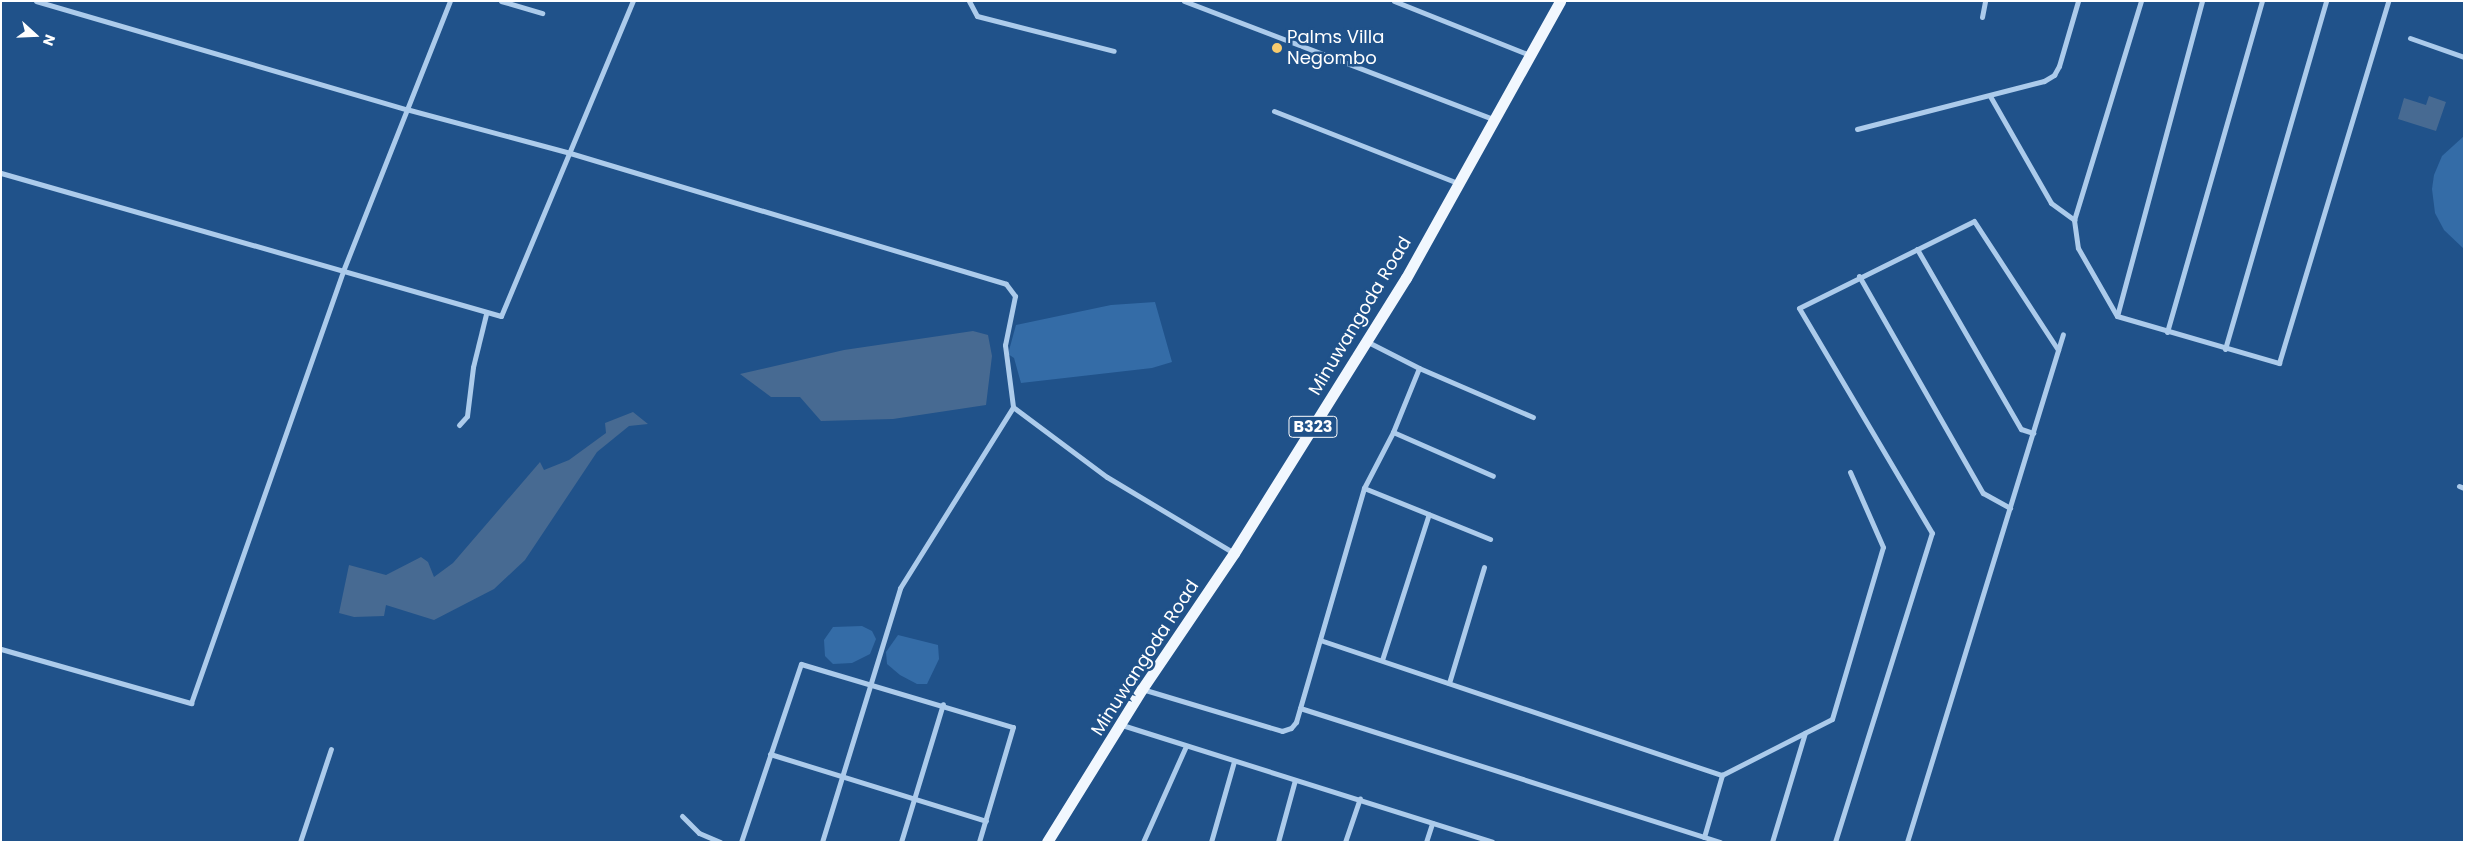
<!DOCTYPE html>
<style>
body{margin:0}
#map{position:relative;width:2465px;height:843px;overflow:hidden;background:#20528a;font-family:Poppins,sans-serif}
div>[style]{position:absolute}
.green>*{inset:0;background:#346ca7}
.water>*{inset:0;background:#476a92}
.minor>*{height:5px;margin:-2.5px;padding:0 2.5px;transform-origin:2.5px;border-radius:2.5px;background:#accbeb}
.primary>*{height:11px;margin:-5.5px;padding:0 5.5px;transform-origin:5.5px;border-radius:5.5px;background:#f1f7fe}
.dots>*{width:14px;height:14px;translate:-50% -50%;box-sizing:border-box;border:2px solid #20528a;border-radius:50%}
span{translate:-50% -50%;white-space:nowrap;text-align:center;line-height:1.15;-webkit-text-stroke:5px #20528a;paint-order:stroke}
.shield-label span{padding:1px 4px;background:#20528a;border:1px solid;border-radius:4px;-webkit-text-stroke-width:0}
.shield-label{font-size:16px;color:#fff;font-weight:700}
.poi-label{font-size:18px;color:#fff}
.left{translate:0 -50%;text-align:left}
.street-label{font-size:18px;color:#fff}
.frame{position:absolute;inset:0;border:2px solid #fff;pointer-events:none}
.north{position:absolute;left:10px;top:10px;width:50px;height:50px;-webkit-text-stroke:4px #20528a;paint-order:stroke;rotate:110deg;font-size:14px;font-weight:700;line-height:20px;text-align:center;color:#fff}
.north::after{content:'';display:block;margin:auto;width:18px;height:22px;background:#fff;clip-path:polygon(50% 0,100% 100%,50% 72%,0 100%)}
</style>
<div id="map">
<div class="green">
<i style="clip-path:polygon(2464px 136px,2464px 249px,2444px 230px,2435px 213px,2432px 189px,2434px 175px,2442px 156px)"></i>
<i style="clip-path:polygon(1155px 302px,1172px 362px,1152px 368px,1021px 383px,1014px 358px,1008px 354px,1016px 325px,1111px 305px)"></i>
<i style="clip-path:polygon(862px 626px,872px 631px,876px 639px,870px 654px,852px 663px,833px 664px,825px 656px,824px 640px,833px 627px)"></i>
<i style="clip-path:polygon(898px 635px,938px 645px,939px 659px,927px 684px,917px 684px,900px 675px,887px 664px,886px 652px)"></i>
</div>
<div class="water">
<i style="clip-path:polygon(2429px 96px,2446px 102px,2436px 131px,2398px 119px,2404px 98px,2426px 105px)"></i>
<i style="clip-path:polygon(973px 331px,988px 335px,992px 356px,986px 405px,893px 419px,821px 421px,800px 397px,771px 397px,740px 374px,844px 350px)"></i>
<i style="clip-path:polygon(633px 412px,648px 424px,629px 426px,597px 452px,525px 560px,494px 589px,434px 620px,386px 605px,384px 616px,354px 617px,339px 613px,349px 565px,386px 575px,421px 557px,428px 562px,434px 577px,453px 563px,540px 462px,544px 470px,569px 460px,606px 433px,605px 423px)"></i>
</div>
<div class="minor">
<i style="left:36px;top:1px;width:385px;rotate:16.3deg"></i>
<i style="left:406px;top:109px;width:170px;rotate:15deg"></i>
<i style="left:570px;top:153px;width:455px;rotate:16.7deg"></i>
<i style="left:1006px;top:284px;width:15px;rotate:53deg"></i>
<i style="left:1015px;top:296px;width:50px;rotate:101.5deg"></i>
<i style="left:1005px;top:345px;width:63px;rotate:82.6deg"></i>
<i style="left:1013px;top:407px;width:117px;rotate:36.7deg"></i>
<i style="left:1107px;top:477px;width:148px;rotate:30.9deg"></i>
<i style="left:501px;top:1px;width:43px;rotate:16.3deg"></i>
<i style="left:969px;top:1px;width:17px;rotate:62deg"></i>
<i style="left:977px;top:16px;width:141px;rotate:14.3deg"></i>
<i style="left:1184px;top:1px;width:331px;rotate:20.9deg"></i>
<i style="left:1394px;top:1px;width:146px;rotate:21.7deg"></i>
<i style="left:1982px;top:17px;width:16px;rotate:-79deg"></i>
<i style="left:2410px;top:38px;width:57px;rotate:19.4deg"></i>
<i style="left:1990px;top:96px;width:123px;rotate:60.3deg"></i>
<i style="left:2051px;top:203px;width:29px;rotate:36deg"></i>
<i style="left:2074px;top:220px;width:28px;rotate:82deg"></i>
<i style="left:2078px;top:248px;width:78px;rotate:60.2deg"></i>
<i style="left:2117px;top:316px;width:169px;rotate:16.2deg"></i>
<i style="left:2279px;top:363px;width:378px;rotate:-73.2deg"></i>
<i style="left:1274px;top:111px;width:198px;rotate:21.4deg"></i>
<i style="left:1857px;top:129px;width:193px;rotate:-14.4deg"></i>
<i style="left:2044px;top:81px;width:12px;rotate:-31deg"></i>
<i style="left:2054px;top:75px;width:10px;rotate:-61deg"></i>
<i style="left:2059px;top:66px;width:68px;rotate:-73.7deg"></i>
<i style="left:1px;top:173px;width:520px;rotate:15.96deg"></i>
<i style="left:501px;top:316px;width:342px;rotate:-67.3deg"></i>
<i style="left:2074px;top:220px;width:229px;rotate:-73deg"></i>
<i style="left:1917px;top:249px;width:208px;rotate:60deg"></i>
<i style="left:2021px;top:429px;width:13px;rotate:18deg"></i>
<i style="left:1859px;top:276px;width:250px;rotate:60.3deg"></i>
<i style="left:1983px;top:493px;width:31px;rotate:29deg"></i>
<i style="left:2117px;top:316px;width:326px;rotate:-74.9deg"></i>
<i style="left:2167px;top:332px;width:344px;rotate:-74deg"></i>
<i style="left:1366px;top:341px;width:59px;rotate:27deg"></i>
<i style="left:2225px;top:349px;width:362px;rotate:-73.8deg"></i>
<i style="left:459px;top:425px;width:12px;rotate:-48deg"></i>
<i style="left:467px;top:416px;width:49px;rotate:-83deg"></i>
<i style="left:473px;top:367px;width:55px;rotate:-76.2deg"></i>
<i style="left:1393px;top:432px;width:109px;rotate:23.7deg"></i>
<i style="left:2459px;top:486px;width:5px;rotate:22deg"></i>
<i style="left:1364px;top:488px;width:136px;rotate:22deg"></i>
<i style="left:1320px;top:640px;width:424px;rotate:18.6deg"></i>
<i style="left:1722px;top:775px;width:123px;rotate:-27deg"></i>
<i style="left:1832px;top:719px;width:179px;rotate:-73.5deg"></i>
<i style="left:1883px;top:547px;width:82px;rotate:-113.7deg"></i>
<i style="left:1px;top:649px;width:198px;rotate:15.9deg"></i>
<i style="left:191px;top:703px;width:458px;rotate:-70.6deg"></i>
<i style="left:343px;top:271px;width:290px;rotate:-68.4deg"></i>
<i style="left:1382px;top:660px;width:153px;rotate:-72.2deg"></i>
<i style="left:1449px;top:683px;width:121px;rotate:-73.2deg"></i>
<i style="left:1142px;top:689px;width:146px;rotate:16.7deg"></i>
<i style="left:1282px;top:731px;width:9px;rotate:-18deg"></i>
<i style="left:1291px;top:728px;width:8px;rotate:-50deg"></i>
<i style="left:1296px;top:722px;width:244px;rotate:-73.8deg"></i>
<i style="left:1364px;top:488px;width:63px;rotate:-62.6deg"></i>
<i style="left:1393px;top:432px;width:69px;rotate:-67.9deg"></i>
<i style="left:1419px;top:368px;width:124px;rotate:23.3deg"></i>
<i style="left:1300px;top:708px;width:441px;rotate:17.7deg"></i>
<i style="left:1122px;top:725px;width:388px;rotate:17.5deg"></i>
<i style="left:770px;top:754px;width:226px;rotate:17.2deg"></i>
<i style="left:682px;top:816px;width:24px;rotate:45deg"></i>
<i style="left:699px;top:833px;width:23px;rotate:23deg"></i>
<i style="left:1704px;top:837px;width:65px;rotate:-73.8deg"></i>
<i style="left:300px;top:842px;width:98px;rotate:-71.6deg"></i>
<i style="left:741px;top:842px;width:188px;rotate:-71.4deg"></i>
<i style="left:801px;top:664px;width:221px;rotate:16.6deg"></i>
<i style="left:1013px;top:727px;width:120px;rotate:106.5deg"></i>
<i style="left:822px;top:842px;width:266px;rotate:-72.9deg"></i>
<i style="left:900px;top:588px;width:213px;rotate:-58deg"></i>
<i style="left:901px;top:842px;width:144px;rotate:-73.1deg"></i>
<i style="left:1143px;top:842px;width:105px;rotate:-65.9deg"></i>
<i style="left:1211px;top:842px;width:84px;rotate:-74.1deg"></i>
<i style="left:1278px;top:842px;width:64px;rotate:-74.7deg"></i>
<i style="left:1345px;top:842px;width:46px;rotate:-71.2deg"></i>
<i style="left:1426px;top:842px;width:20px;rotate:-72deg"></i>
<i style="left:1772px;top:842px;width:114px;rotate:-73.2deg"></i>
<i style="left:1835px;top:842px;width:324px;rotate:-72.6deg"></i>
<i style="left:1932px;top:533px;width:261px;rotate:-120.6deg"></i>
<i style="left:1799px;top:308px;width:195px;rotate:-26.4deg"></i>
<i style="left:1974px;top:221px;width:154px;rotate:56.9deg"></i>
<i style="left:1907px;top:842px;width:531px;rotate:-72.93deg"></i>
</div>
<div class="primary">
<i style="left:1047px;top:842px;width:180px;rotate:-58.2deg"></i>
<i style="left:1142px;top:689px;width:164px;rotate:-55.9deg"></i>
<i style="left:1234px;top:553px;width:324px;rotate:-58deg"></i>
<i style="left:1406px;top:278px;width:317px;rotate:-60.9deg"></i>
</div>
<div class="dots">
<i style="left:1277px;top:48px;background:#f8cb6d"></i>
</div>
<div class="shield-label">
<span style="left:1313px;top:427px">B323</span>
</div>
<div class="poi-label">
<span class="left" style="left:1287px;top:48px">Palms Villa<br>Negombo</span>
</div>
<div class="street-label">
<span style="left:1360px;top:316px;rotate:-59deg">Minuwangoda Road</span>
<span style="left:1145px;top:658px;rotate:-57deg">Minuwangoda Road</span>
</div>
<div class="frame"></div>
<div class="north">N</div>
</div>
